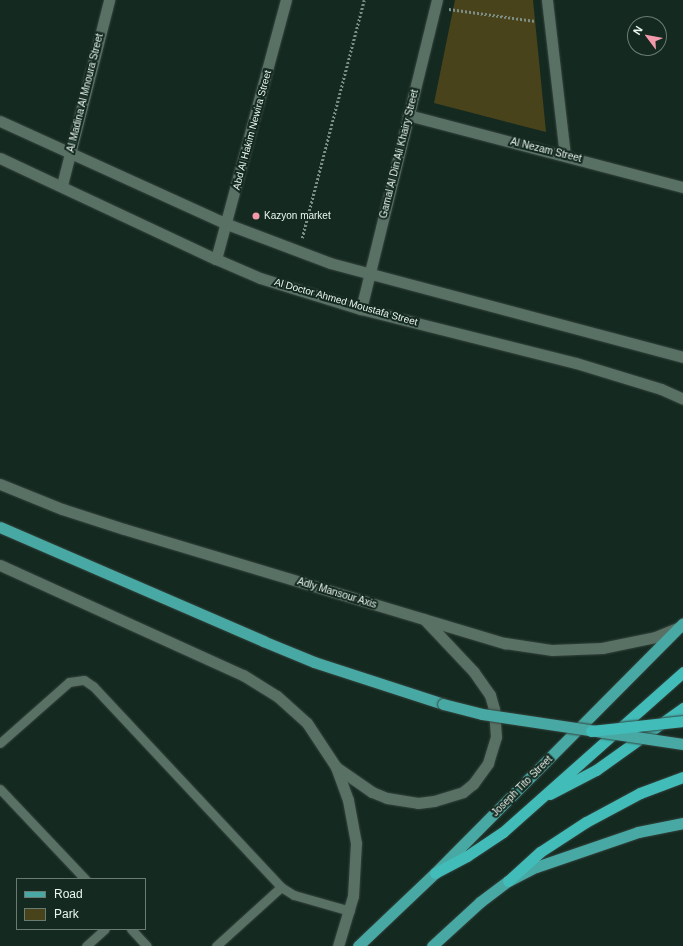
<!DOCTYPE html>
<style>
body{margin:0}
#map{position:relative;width:683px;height:946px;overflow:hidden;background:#142920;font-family:Helvetica,sans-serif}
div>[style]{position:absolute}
.green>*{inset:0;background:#49431c}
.path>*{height:2.5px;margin-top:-1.25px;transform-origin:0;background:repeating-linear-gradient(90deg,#7c8e86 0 2px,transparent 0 4px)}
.roads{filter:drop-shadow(0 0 1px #34443d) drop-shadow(0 0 1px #34443d)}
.service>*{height:9px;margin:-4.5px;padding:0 4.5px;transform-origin:4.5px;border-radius:4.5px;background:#597065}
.minor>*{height:11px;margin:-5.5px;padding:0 5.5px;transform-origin:5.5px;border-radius:5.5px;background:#597065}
.secondary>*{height:11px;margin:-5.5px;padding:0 5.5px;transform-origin:5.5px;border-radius:5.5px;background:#597065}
.primary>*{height:11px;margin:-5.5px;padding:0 5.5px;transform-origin:5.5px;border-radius:5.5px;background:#48a9a4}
.trunk>*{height:11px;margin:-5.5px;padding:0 5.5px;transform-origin:5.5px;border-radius:5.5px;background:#42bcb9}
.bridges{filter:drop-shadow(0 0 1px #34443d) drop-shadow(0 0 1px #34443d)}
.primary-bridge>*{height:11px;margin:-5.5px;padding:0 5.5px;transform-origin:5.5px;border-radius:5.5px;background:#48a9a4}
.trunk-bridge>*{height:11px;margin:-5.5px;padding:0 5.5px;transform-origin:5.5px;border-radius:5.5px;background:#42bcb9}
.dots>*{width:11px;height:11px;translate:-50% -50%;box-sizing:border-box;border:2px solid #142920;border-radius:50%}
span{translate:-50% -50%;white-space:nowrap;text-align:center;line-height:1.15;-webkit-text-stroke:4px #142920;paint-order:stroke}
.street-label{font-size:10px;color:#eaf7f1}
.poi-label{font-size:10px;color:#eaf7f1}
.left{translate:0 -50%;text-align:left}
.legend{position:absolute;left:16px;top:878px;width:130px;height:52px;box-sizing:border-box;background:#142920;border:1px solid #6a7b74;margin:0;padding:5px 7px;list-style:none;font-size:12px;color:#eaf7f1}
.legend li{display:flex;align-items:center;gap:8px;height:20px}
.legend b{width:20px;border:1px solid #6a7b74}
.north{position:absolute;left:627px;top:16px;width:40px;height:40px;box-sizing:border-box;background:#142920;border:1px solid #6a7b74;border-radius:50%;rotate:302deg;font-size:11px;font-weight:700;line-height:16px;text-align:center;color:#eaf7f1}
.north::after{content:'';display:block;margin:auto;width:14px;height:18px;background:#f29aac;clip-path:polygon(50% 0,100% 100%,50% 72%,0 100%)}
</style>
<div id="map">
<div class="green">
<i style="clip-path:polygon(455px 0,533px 0,546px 132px,434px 103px)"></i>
</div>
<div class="path">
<i style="left:449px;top:9px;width:87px;rotate:7.9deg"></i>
<i style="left:302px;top:238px;width:246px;rotate:-75.4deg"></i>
</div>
<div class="roads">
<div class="service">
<i style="left:0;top:743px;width:92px;rotate:-41.5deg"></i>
<i style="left:69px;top:682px;width:15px;rotate:-8deg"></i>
<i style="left:84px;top:680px;width:11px;rotate:34deg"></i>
<i style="left:93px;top:686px;width:275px;rotate:46.9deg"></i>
<i style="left:281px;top:887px;width:15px;rotate:32deg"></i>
<i style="left:294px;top:895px;width:58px;rotate:15.9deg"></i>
<i style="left:0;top:789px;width:124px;rotate:46.6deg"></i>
<i style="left:131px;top:929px;width:23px;rotate:47deg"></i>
<i style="left:86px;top:946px;width:25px;rotate:-42deg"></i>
<i style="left:216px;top:946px;width:88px;rotate:-42.2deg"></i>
</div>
<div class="minor">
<i style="left:547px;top:0;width:156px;rotate:83.4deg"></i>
<i style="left:408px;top:115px;width:284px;rotate:14.7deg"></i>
<i style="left:0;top:121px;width:249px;rotate:24.4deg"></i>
<i style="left:227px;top:224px;width:110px;rotate:20.7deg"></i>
<i style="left:330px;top:263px;width:365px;rotate:14.9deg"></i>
<i style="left:0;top:158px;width:238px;rotate:25.1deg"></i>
<i style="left:216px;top:259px;width:48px;rotate:23.4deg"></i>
<i style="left:260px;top:278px;width:106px;rotate:17.1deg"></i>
<i style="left:361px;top:309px;width:222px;rotate:14.1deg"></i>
<i style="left:576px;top:363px;width:89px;rotate:17deg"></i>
<i style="left:661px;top:389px;width:24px;rotate:24deg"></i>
<i style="left:62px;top:185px;width:191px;rotate:-75.7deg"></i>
<i style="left:216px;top:259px;width:268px;rotate:-74.9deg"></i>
<i style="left:361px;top:309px;width:318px;rotate:-76.2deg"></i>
</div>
<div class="secondary">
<i style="left:0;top:484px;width:67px;rotate:22deg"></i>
<i style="left:62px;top:509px;width:65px;rotate:17.9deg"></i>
<i style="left:124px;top:529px;width:398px;rotate:16.7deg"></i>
<i style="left:505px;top:643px;width:48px;rotate:8.5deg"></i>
<i style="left:552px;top:650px;width:50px;rotate:-2.3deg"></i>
<i style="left:602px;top:648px;width:54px;rotate:-11.7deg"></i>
<i style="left:655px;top:637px;width:27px;rotate:-22deg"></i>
<i style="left:0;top:565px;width:267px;rotate:24.4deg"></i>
<i style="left:243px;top:675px;width:40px;rotate:32deg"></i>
<i style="left:277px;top:696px;width:40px;rotate:42deg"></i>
<i style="left:307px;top:723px;width:53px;rotate:56.6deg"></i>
<i style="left:336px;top:767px;width:35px;rotate:70deg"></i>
<i style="left:348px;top:800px;width:44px;rotate:79.5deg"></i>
<i style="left:356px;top:843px;width:53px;rotate:93.2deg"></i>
<i style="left:353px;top:896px;width:52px;rotate:106.7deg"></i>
<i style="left:336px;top:767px;width:44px;rotate:34.8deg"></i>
<i style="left:372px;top:792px;width:16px;rotate:22deg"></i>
<i style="left:387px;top:798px;width:31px;rotate:9deg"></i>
<i style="left:418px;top:803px;width:16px;rotate:-7deg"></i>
<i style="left:434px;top:801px;width:30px;rotate:-17deg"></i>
<i style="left:463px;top:792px;width:13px;rotate:-39deg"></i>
<i style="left:473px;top:784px;width:26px;rotate:-54deg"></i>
<i style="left:488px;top:763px;width:27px;rotate:-73deg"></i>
<i style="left:496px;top:737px;width:28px;rotate:-94deg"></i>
<i style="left:494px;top:709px;width:15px;rotate:-106deg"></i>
<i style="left:490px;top:695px;width:28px;rotate:-125deg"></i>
<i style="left:474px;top:672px;width:73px;rotate:-133.3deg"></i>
</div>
<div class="primary">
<i style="left:0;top:527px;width:287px;rotate:23.4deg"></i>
<i style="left:263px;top:641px;width:55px;rotate:22.4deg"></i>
<i style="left:314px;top:662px;width:136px;rotate:18deg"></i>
<i style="left:358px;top:946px;width:106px;rotate:-43.5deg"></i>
<i style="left:435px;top:873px;width:352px;rotate:-45.2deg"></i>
<i style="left:432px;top:946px;width:65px;rotate:-42.5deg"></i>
<i style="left:480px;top:902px;width:35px;rotate:-37deg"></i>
<i style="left:508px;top:881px;width:31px;rotate:-27deg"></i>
<i style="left:536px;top:867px;width:108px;rotate:-18.9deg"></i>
<i style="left:638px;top:832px;width:46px;rotate:-11.3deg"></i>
</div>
<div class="trunk">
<i style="left:550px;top:794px;width:52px;rotate:-27.6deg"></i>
<i style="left:596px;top:770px;width:107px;rotate:-35.5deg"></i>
<i style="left:435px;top:873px;width:36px;rotate:-28deg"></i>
<i style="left:467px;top:856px;width:43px;rotate:-33.7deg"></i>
<i style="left:503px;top:832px;width:241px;rotate:-41.6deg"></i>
<i style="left:508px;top:881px;width:43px;rotate:-42.2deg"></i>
<i style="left:540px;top:852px;width:55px;rotate:-33.1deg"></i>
<i style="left:586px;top:822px;width:61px;rotate:-28.2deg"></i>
<i style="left:640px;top:793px;width:46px;rotate:-20.4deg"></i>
</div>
</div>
<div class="bridges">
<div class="primary-bridge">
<i style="left:443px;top:704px;width:40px;rotate:14.4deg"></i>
<i style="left:482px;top:714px;width:203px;rotate:8.5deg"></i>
</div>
<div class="trunk-bridge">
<i style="left:591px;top:731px;width:93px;rotate:-6.2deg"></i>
</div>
</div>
<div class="dots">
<i style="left:256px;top:216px;background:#f29aac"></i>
</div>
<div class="street-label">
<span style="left:85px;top:93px;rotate:-76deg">Al Madina Al Mnoura Street</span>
<span style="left:252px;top:130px;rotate:-75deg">Abd Al Hakim Newira Street</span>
<span style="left:546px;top:150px;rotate:14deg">Al Nezam Street</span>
<span style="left:399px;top:154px;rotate:-76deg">Gamal Al Din Ali Khairy Street</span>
<span style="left:346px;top:302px;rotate:16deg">Al Doctor Ahmed Moustafa Street</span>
<span style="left:337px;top:593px;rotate:17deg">Adly Mansour Axis</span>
<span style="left:522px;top:786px;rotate:-45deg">Joseph Tito Street</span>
</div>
<div class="poi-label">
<span class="left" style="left:264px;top:216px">Kazyon market</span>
</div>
<ul class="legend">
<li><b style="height:5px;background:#48a9a4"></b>Road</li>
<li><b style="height:11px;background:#49431c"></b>Park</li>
</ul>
<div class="north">N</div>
</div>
